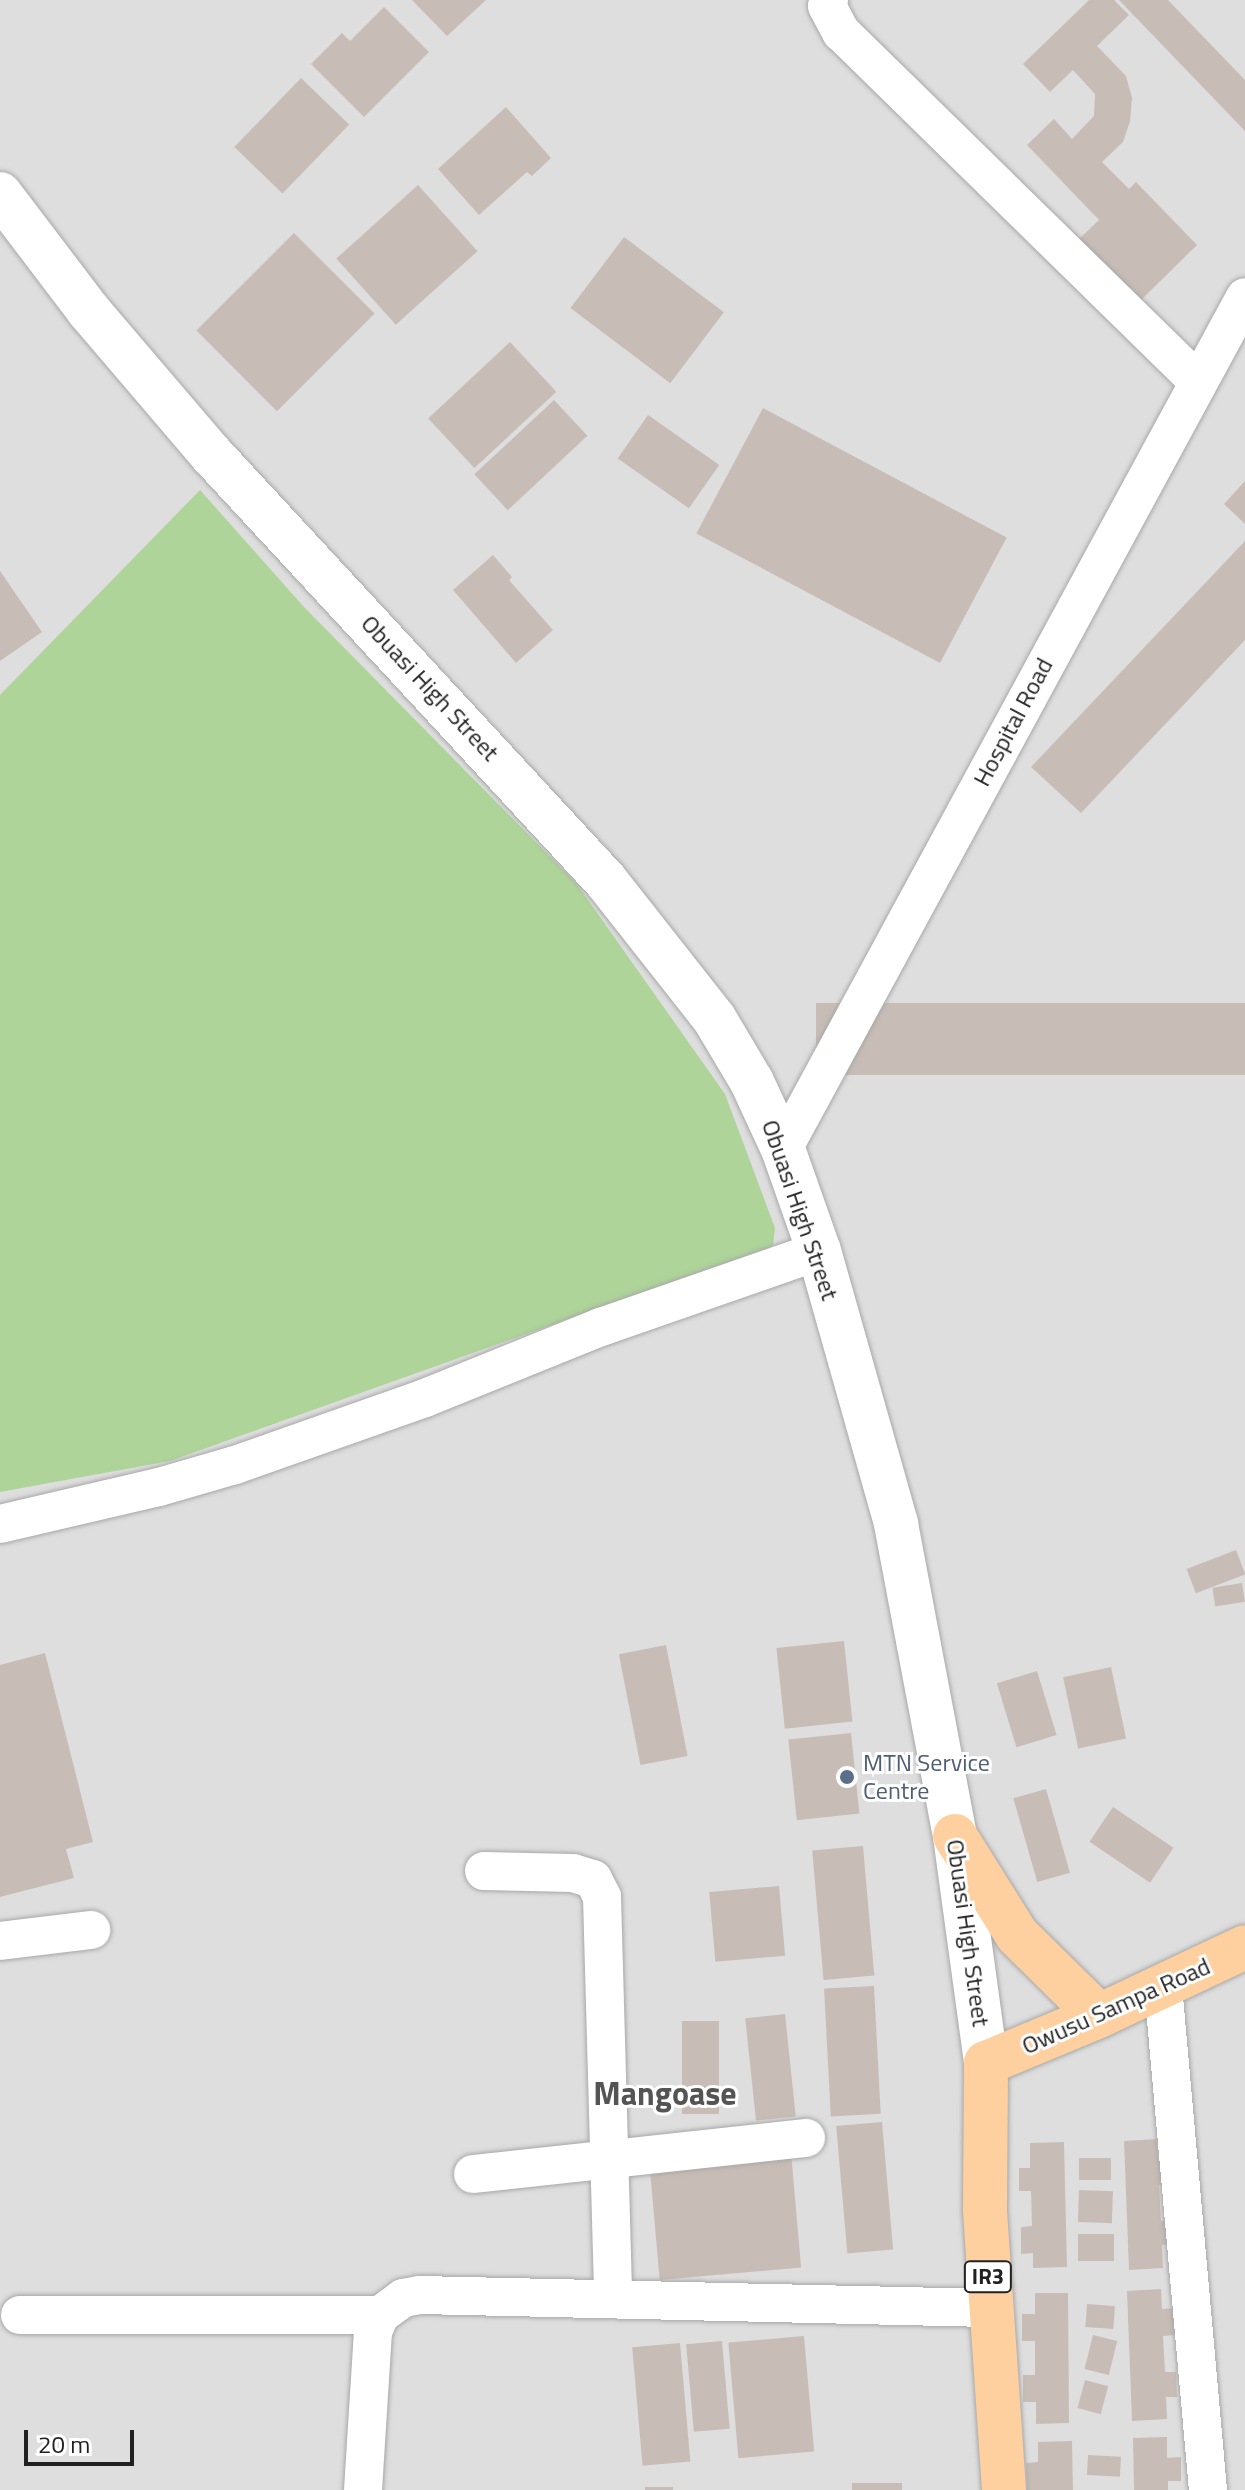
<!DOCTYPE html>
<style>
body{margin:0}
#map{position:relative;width:1245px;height:2490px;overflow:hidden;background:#f2eee7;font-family:"Titillium Web",sans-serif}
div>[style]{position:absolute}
.residential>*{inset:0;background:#dfdede;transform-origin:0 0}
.forest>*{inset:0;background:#aed499}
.building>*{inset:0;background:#c7bdb6;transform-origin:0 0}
.roads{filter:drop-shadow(0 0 2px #a8a8a8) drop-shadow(0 0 2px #a8a8a8)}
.minor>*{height:38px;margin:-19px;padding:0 19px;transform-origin:19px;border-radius:19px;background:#fff}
.tertiary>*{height:44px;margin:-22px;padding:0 22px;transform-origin:22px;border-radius:22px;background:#fff}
.primary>*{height:44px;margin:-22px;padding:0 22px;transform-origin:22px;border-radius:22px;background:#ffd09f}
.dots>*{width:22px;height:22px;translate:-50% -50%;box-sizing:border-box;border:4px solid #fff;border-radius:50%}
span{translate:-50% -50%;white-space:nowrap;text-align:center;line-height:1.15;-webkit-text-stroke:6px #fff;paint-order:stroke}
.shield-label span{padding:2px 6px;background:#fff;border:2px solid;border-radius:6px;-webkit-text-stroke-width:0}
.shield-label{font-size:22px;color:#212121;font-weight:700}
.street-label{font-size:24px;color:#212121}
.service-label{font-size:24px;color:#4e5e75}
.left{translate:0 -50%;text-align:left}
.district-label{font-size:32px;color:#545454;font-weight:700}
.scale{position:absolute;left:24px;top:2430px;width:110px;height:36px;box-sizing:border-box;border:4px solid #212121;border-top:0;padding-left:10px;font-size:24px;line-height:28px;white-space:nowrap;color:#212121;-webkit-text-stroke:6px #fff;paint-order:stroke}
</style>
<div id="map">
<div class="residential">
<i style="left:0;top:0;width:1245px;height:2490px"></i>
</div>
<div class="forest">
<i style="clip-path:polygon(200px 490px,303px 606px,576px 883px,725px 1094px,775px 1228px,773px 1246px,170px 1461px,0 1492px,0 695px)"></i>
</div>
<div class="building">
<i style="clip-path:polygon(412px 0,486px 0,447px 36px)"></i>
<i style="clip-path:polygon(1089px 0,1114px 0,1129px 15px,1097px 46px,1126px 76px,1132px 98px,1130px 121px,1123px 142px,1102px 162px,1129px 189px,1136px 182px,1197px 245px,1138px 303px,1078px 240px,1099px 220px,1027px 145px,1054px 119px,1072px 139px,1094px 116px,1095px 94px,1073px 70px,1050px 92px,1023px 64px)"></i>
<i style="clip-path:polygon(1119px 0,1168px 0,1245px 80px,1245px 131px)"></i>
<i style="clip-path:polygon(384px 7px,429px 52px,364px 117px,311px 64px,342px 33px,350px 41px)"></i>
<i style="left:301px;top:78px;width:67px;height:96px;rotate:44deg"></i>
<i style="clip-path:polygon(506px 107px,551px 158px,532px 176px,527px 172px,479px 215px,438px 169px)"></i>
<i style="left:418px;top:185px;width:89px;height:110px;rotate:48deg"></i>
<i style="left:294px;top:233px;width:114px;height:138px;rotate:45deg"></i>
<i style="left:624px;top:237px;width:125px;height:89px;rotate:37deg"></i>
<i style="left:510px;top:342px;width:68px;height:112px;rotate:47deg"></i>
<i style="left:554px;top:400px;width:49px;height:109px;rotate:47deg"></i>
<i style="left:763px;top:408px;width:276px;height:142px;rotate:28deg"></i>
<i style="left:648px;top:415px;width:87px;height:53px;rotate:35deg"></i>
<i style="clip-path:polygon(1245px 481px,1245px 524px,1224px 504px)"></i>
<i style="clip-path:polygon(1245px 541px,1245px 640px,1081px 813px,1031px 767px)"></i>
<i style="clip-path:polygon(493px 555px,512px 577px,509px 580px,553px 630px,516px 663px,453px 590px)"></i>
<i style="clip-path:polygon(0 571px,42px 632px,0 661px)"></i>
<i style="left:1245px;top:1003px;width:72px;height:429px;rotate:90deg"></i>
<i style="left:1236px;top:1550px;width:26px;height:53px;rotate:69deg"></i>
<i style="left:1242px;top:1583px;width:19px;height:30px;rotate:81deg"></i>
<i style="left:844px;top:1641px;width:81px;height:68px;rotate:84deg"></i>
<i style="left:666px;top:1645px;width:113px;height:48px;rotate:79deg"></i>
<i style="clip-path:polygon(45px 1653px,93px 1842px,66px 1849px,74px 1878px,0 1897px,0 1665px)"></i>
<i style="left:1111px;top:1667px;width:73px;height:49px;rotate:78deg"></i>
<i style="left:1037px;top:1671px;width:67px;height:42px;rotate:73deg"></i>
<i style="left:851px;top:1733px;width:81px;height:63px;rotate:84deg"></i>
<i style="left:1046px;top:1789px;width:87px;height:34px;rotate:74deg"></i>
<i style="left:1113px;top:1807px;width:73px;height:42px;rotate:34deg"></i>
<i style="left:863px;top:1846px;width:130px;height:51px;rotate:85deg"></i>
<i style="left:779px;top:1886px;width:70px;height:70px;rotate:85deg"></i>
<i style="left:874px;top:1986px;width:128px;height:50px;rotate:87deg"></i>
<i style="left:785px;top:2014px;width:103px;height:40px;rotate:84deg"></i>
<i style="left:682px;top:2021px;width:37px;height:93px"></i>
<i style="left:882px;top:2122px;width:128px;height:46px;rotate:85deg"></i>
<i style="clip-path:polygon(1157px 2139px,1158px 2159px,1171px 2159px,1172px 2184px,1159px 2185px,1161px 2221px,1174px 2221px,1175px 2244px,1162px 2245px,1163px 2268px,1129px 2270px,1124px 2141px)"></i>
<i style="clip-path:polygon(1064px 2142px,1067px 2267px,1033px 2268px,1033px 2253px,1021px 2254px,1021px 2227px,1032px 2226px,1031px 2191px,1019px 2191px,1019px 2168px,1030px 2168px,1030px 2143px)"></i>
<i style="left:791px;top:2152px;width:116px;height:142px;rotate:85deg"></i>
<i style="left:1079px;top:2158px;width:32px;height:22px"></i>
<i style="left:1079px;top:2190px;width:34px;height:32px;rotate:2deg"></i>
<i style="left:1078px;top:2234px;width:36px;height:27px"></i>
<i style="clip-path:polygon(1161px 2289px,1162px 2309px,1175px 2308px,1176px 2335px,1163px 2336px,1165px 2372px,1176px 2372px,1177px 2397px,1166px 2397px,1167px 2419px,1132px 2421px,1127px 2291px)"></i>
<i style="clip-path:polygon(1035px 2293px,1068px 2293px,1069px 2423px,1036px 2424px,1036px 2402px,1023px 2402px,1023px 2375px,1035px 2375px,1035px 2341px,1022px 2341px,1022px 2314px,1035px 2314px)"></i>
<i style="left:1087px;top:2304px;width:28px;height:23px;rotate:4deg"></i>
<i style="left:1093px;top:2335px;width:25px;height:35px;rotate:14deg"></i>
<i style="left:804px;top:2336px;width:116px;height:76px;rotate:85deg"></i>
<i style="left:722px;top:2341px;width:88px;height:36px;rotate:85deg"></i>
<i style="left:680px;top:2343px;width:119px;height:48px;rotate:85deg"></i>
<i style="left:1085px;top:2380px;width:24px;height:29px;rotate:15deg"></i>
<i style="clip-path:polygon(1167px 2437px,1167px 2458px,1181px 2457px,1181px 2481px,1168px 2481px,1168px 2490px,1134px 2490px,1133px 2438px)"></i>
<i style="clip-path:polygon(1072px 2441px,1073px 2490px,1027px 2490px,1026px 2463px,1038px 2462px,1038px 2442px)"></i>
<i style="left:1088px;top:2455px;width:33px;height:20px;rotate:3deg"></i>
<i style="left:852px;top:2483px;width:50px;height:7px"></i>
<i style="left:645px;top:2487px;width:28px;height:3px"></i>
</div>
<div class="roads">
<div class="minor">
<i style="left:829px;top:0;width:6px;rotate:108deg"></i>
<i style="left:827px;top:6px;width:30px;rotate:62deg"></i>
<i style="left:841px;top:32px;width:499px;rotate:44.4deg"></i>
<i style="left:783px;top:1149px;width:969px;rotate:-61.53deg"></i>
<i style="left:0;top:1524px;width:163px;rotate:-13.1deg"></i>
<i style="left:159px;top:1487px;width:79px;rotate:-16.1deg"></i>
<i style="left:235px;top:1465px;width:201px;rotate:-19.4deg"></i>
<i style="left:425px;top:1398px;width:190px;rotate:-22deg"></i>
<i style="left:601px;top:1327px;width:231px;rotate:-19.2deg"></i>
<i style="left:484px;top:1871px;width:89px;rotate:1.3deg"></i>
<i style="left:573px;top:1873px;width:21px;rotate:17deg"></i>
<i style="left:593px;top:1879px;width:20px;rotate:63deg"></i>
<i style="left:602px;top:1897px;width:402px;rotate:88.4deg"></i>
<i style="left:0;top:1941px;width:92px;rotate:-6.9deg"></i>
<i style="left:1163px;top:1986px;width:506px;rotate:84.9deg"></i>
<i style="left:473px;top:2174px;width:335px;rotate:-6.2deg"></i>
<i style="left:20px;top:2315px;width:360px"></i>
<i style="left:363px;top:2490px;width:158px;rotate:-86.4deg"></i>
<i style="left:373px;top:2332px;width:18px;rotate:-68deg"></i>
<i style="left:380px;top:2315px;width:29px;rotate:-36deg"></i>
<i style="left:403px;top:2298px;width:17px;rotate:-10deg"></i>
<i style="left:420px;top:2295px;width:570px;rotate:1.31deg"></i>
</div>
<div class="tertiary">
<i style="left:0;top:194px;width:146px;rotate:52.8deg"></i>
<i style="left:88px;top:310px;width:189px;rotate:49.5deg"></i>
<i style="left:211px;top:454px;width:582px;rotate:47.23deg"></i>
<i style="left:606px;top:881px;width:174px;rotate:51.8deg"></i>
<i style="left:714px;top:1018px;width:74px;rotate:59.3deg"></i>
<i style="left:752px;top:1082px;width:74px;rotate:65.2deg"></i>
<i style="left:783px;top:1149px;width:108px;rotate:70.6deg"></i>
<i style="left:819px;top:1251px;width:284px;rotate:74.2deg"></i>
<i style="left:896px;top:1524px;width:318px;rotate:79.3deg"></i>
<i style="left:955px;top:1836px;width:229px;rotate:82.2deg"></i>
</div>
<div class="primary">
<i style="left:955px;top:1836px;width:117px;rotate:57.9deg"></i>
<i style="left:1017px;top:1935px;width:115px;rotate:44.6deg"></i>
<i style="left:1004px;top:2490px;width:281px;rotate:-93.9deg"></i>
<i style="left:985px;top:2210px;width:147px;rotate:-89.6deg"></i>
<i style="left:986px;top:2063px;width:122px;rotate:-22.6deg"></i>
<i style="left:1099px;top:2016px;width:161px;rotate:-25.3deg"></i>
</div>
</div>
<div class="dots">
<i style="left:847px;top:1777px;background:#5c6f8a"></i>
</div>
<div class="shield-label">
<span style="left:988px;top:2277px">IR3</span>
</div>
<div class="street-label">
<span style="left:430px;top:688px;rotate:47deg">Obuasi High Street</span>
<span style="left:1013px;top:722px;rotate:-62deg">Hospital Road</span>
<span style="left:800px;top:1210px;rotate:71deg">Obuasi High Street</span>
<span style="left:968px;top:1933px;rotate:82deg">Obuasi High Street</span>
<span style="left:1116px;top:2006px;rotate:-24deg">Owusu Sampa Road</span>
</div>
<div class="service-label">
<span class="left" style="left:863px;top:1777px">MTN Service<br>Centre</span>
</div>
<div class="district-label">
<span style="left:665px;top:2093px">Mangoase</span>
</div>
<div class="scale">20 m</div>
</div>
